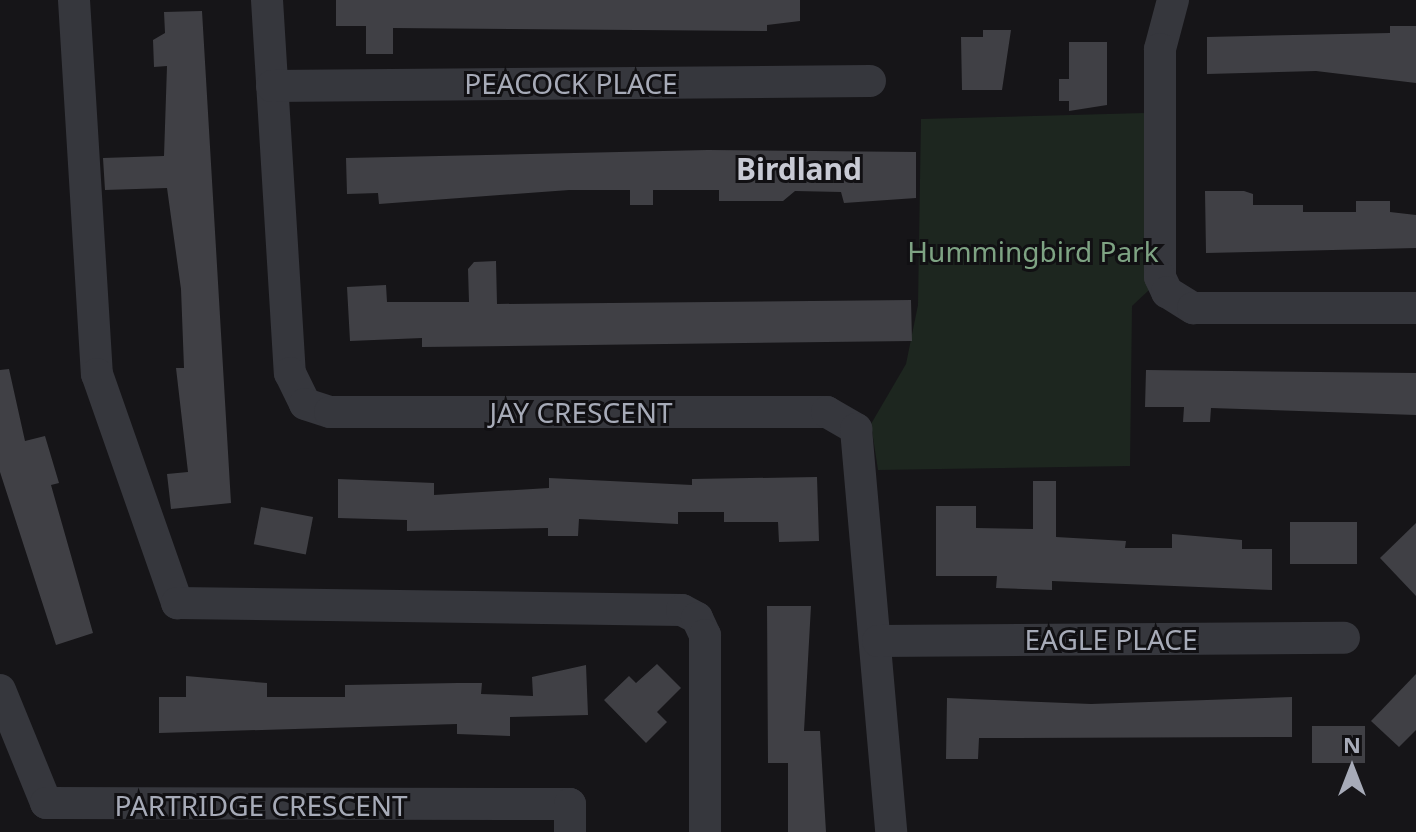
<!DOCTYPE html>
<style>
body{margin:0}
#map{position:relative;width:1416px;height:832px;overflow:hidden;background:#161518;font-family:"Noto Sans",sans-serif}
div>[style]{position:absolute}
.green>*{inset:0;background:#1d261f}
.building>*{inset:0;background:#404045;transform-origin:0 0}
.minor>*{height:32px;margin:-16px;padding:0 16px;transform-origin:16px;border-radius:16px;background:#36373d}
span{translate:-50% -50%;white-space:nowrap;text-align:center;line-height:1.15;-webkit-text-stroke:6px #111013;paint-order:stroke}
.street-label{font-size:28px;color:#a7abb8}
.park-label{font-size:28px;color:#7ea383}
.neighbourhood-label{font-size:30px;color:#c8cad4;font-weight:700}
.north{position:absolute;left:1312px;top:728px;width:80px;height:80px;-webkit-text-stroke:6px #111013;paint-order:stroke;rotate:0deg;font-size:22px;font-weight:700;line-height:32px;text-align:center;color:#a7abb8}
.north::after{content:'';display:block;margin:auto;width:28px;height:36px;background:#a7abb8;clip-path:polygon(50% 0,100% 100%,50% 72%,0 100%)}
</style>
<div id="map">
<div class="green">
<i style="clip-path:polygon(1145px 113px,1149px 290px,1132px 306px,1130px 466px,878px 470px,871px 424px,906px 364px,918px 305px,921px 119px)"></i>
</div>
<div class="building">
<i style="clip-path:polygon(336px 0,800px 0,800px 21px,767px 25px,767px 31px,393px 28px,393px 54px,366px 54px,366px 26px,336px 26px)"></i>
<i style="clip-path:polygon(202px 11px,231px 503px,171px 509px,167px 474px,188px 472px,176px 368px,184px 368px,181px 289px,167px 188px,105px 190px,103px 158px,164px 156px,167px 66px,154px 67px,153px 40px,165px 33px,164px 12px)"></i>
<i style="clip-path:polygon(1390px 26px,1416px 26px,1416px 83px,1316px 71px,1207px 74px,1207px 37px,1390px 33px)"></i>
<i style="clip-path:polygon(983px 30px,1011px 30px,1002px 90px,962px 90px,961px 37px,983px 37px)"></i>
<i style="clip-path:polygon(1069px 42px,1107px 42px,1107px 105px,1069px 111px,1069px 101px,1059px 101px,1059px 79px,1069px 79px)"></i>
<i style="clip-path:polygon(708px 150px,916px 152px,916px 198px,844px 203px,841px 192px,795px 191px,783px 201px,719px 201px,719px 190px,653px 190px,653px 205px,630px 205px,630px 190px,569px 190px,379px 204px,378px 193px,347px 194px,346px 158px)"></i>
<i style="clip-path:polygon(1205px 191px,1244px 191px,1253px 194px,1253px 205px,1303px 205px,1303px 212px,1356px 212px,1356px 201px,1390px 201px,1390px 212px,1416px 215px,1416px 248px,1206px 253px)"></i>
<i style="clip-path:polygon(496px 261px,497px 304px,911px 300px,912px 341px,422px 347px,422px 338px,350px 341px,347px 287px,386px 285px,387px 302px,469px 302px,468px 269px,474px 262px)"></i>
<i style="clip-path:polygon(9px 369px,25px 441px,45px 436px,59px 483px,51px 485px,93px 633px,56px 645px,0 472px,0 370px)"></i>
<i style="clip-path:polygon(1146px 370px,1416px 373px,1416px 415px,1211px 408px,1210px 422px,1183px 422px,1184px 407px,1145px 407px)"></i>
<i style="clip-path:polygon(817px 477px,819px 541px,779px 542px,778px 522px,724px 522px,724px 512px,678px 512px,678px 524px,579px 519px,578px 536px,548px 536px,548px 528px,407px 531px,407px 520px,338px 518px,338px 479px,434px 483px,434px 495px,549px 488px,549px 478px,692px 485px,692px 479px)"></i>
<i style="clip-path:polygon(1033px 481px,1056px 481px,1056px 537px,1126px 541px,1125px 548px,1172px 548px,1172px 534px,1242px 540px,1242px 549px,1272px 549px,1272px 590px,1052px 581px,1052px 590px,996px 588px,997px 576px,936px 576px,936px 506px,976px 506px,976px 528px,1033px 529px)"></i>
<i style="left:261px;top:507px;width:53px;height:38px;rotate:11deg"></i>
<i style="left:1290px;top:522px;width:67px;height:42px"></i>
<i style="clip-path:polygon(1416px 523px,1416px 596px,1380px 558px)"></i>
<i style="clip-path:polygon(767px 606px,811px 606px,804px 731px,820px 731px,826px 832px,788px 832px,788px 763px,768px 763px)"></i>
<i style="clip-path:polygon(657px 664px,681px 688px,657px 712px,667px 722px,646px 743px,604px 700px,629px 676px,636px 683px)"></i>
<i style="clip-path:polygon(586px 665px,588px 715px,510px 717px,510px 736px,457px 734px,457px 724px,159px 733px,159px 697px,186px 697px,186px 676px,267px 683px,267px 697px,345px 697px,345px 685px,458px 683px,482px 683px,481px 694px,533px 696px,532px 677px)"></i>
<i style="clip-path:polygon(1416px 674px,1416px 730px,1399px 747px,1371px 721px)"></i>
<i style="clip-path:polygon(1292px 697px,1292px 737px,979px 738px,978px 759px,946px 759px,947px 698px,1091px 704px)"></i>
<i style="left:1312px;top:726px;width:53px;height:37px"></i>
</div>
<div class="minor">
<i style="left:74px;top:0;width:375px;rotate:86.5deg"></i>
<i style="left:97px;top:374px;width:243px;rotate:70.7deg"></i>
<i style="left:177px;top:603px;width:505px;rotate:0.79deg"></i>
<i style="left:682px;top:610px;width:17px;rotate:28deg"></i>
<i style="left:697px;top:618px;width:19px;rotate:65deg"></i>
<i style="left:705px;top:635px;width:197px;rotate:90deg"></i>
<i style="left:267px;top:0;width:374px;rotate:86.5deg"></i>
<i style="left:290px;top:373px;width:34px;rotate:64deg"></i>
<i style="left:305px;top:404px;width:26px;rotate:18deg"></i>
<i style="left:330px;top:412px;width:497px"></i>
<i style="left:827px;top:412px;width:34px;rotate:30deg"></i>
<i style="left:856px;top:429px;width:405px;rotate:85deg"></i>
<i style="left:1173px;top:0;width:51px;rotate:104.9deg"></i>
<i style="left:1160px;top:49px;width:228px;rotate:90deg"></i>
<i style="left:1160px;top:277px;width:17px;rotate:65deg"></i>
<i style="left:1167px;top:292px;width:31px;rotate:32deg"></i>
<i style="left:1193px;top:308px;width:223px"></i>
<i style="left:272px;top:86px;width:598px;rotate:-0.48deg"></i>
<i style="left:878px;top:641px;width:466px;rotate:-0.4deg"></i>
<i style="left:0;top:690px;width:122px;rotate:67.8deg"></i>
<i style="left:46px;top:803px;width:524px;rotate:0.11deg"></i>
<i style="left:570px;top:804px;width:28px;rotate:90deg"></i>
</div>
<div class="street-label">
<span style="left:571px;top:83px">PEACOCK PLACE</span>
<span style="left:581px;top:412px">JAY CRESCENT</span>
<span style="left:1111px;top:639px">EAGLE PLACE</span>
<span style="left:261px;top:805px">PARTRIDGE CRESCENT</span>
</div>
<div class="park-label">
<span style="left:1033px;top:251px">Hummingbird Park</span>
</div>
<div class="neighbourhood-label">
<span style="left:799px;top:169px">Birdland</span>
</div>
<div class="north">N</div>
</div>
